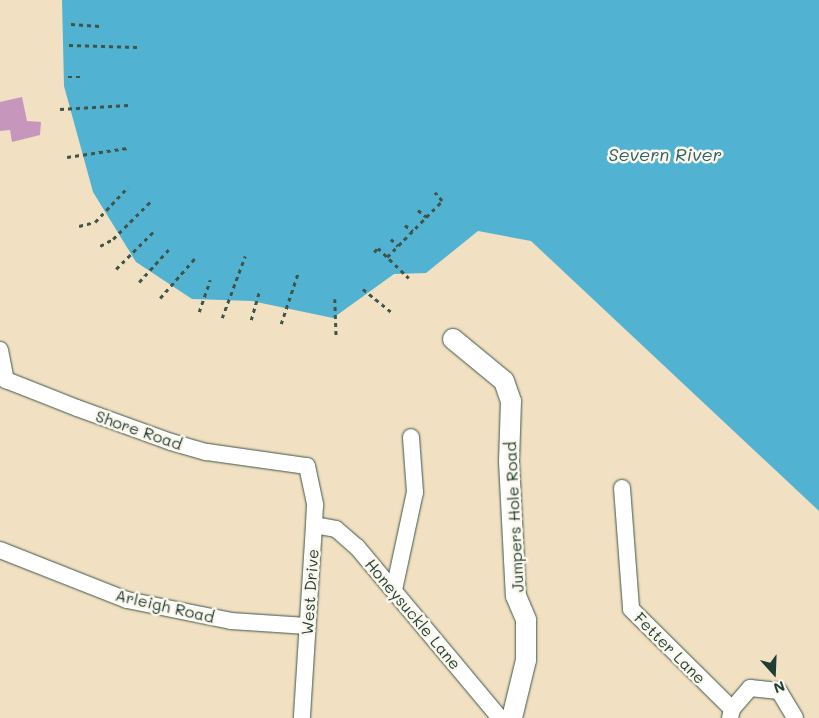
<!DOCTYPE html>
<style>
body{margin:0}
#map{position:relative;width:819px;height:718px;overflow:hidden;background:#f1e0c2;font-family:Mali,sans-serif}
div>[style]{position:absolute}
.water>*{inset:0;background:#52b2d1}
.building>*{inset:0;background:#c796bd}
.path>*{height:2.5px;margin-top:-1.25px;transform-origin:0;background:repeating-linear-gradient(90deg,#3e5549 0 4px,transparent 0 8px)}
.roads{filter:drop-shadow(0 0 1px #3e5549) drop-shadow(0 0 1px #3e5549)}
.minor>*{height:16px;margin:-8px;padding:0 8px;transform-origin:8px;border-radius:8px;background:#fff}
.tertiary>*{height:20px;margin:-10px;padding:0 10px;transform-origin:10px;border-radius:10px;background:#fff}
span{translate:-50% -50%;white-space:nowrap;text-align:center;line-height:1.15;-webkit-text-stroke:5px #fbf7ec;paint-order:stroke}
.street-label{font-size:16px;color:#1f3d34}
.water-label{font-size:18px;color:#2e6063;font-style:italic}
.north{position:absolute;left:749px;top:648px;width:50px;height:50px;-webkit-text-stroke:4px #fbf7ec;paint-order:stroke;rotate:160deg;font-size:14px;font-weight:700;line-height:20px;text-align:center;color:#1f3d34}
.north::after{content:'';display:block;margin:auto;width:18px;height:22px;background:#1f3d34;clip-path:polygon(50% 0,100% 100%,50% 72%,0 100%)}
</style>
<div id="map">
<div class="water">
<i style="clip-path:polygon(62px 0,819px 0,819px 511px,531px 241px,478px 231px,426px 273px,394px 274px,333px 318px,252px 301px,192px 299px,136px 262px,93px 192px,64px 86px)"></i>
</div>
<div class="building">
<i style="clip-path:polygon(22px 97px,27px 121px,41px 122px,40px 135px,12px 142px,10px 130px,0 131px,0 102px)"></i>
</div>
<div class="path">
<i style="left:71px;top:24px;width:29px;rotate:4deg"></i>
<i style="left:69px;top:45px;width:68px;rotate:1.7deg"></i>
<i style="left:68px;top:77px;width:13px"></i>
<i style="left:60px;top:109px;width:69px;rotate:-3.3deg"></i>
<i style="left:67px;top:157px;width:61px;rotate:-8.5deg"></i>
<i style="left:418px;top:210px;width:11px;rotate:38deg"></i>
<i style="left:405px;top:225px;width:10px;rotate:37deg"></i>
<i style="left:79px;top:226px;width:16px;rotate:-14deg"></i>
<i style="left:95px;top:222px;width:48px;rotate:-46.7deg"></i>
<i style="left:391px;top:239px;width:10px;rotate:45deg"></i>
<i style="left:100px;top:246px;width:15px;rotate:-28deg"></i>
<i style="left:113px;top:239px;width:54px;rotate:-45deg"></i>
<i style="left:374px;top:252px;width:6px;rotate:-45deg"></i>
<i style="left:378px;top:248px;width:43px;rotate:44.1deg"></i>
<i style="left:387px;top:257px;width:78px;rotate:-45.5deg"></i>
<i style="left:442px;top:201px;width:11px;rotate:-131deg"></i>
<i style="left:116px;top:269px;width:54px;rotate:-45deg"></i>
<i style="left:139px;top:282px;width:45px;rotate:-47.7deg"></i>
<i style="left:363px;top:289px;width:36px;rotate:39deg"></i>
<i style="left:160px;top:298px;width:55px;rotate:-48.7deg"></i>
<i style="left:335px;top:299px;width:37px;rotate:88deg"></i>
<i style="left:199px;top:312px;width:34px;rotate:-71deg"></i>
<i style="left:222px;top:318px;width:66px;rotate:-69.6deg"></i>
<i style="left:251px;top:320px;width:32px;rotate:-74deg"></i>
<i style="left:281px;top:324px;width:54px;rotate:-71.6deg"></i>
</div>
<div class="roads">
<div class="minor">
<i style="left:0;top:350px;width:31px;rotate:79deg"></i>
<i style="left:6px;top:380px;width:76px;rotate:21.5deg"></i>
<i style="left:77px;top:408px;width:100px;rotate:19.9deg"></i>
<i style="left:171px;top:442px;width:37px;rotate:16deg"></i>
<i style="left:207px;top:452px;width:101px;rotate:8deg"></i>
<i style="left:307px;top:466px;width:40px;rotate:78deg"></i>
<i style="left:315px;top:505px;width:20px;rotate:93deg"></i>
<i style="left:314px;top:525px;width:193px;rotate:93.6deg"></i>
<i style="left:622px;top:488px;width:121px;rotate:85.7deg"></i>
<i style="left:631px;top:609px;width:142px;rotate:44.7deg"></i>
<i style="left:314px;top:525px;width:22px;rotate:10deg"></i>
<i style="left:336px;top:529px;width:28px;rotate:41deg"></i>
<i style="left:357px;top:547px;width:223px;rotate:50.1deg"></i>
<i style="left:0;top:550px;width:136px;rotate:21.5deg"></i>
<i style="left:127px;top:600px;width:106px;rotate:11.4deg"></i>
<i style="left:231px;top:621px;width:76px;rotate:3.8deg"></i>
<i style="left:394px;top:590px;width:100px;rotate:-77.9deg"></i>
<i style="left:415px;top:492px;width:55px;rotate:-94.2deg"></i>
<i style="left:730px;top:718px;width:9px;rotate:-77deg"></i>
<i style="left:732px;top:709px;width:28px;rotate:-49deg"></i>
<i style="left:750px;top:688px;width:29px;rotate:6deg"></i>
<i style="left:779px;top:691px;width:31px;rotate:59deg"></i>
</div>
<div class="tertiary">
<i style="left:453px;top:339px;width:66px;rotate:39.5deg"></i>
<i style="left:504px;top:381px;width:21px;rotate:71deg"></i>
<i style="left:511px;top:401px;width:60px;rotate:91.9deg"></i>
<i style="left:509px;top:461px;width:118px;rotate:87.1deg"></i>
<i style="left:515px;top:579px;width:17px;rotate:87deg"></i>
<i style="left:516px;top:596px;width:26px;rotate:67deg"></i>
<i style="left:526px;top:620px;width:40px;rotate:90deg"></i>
<i style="left:526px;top:660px;width:60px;rotate:103.6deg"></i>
</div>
</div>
<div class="street-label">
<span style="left:139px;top:430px;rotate:19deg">Shore Road</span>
<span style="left:514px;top:517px;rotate:-93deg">Jumpers Hole Road</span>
<span style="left:310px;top:592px;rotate:-86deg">West Drive</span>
<span style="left:165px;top:606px;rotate:13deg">Arleigh Road</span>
<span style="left:413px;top:614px;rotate:50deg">Honeysuckle Lane</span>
<span style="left:670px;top:648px;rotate:45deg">Fetter Lane</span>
</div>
<div class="water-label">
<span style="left:665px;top:154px">Severn River</span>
</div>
<div class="north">N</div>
</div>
